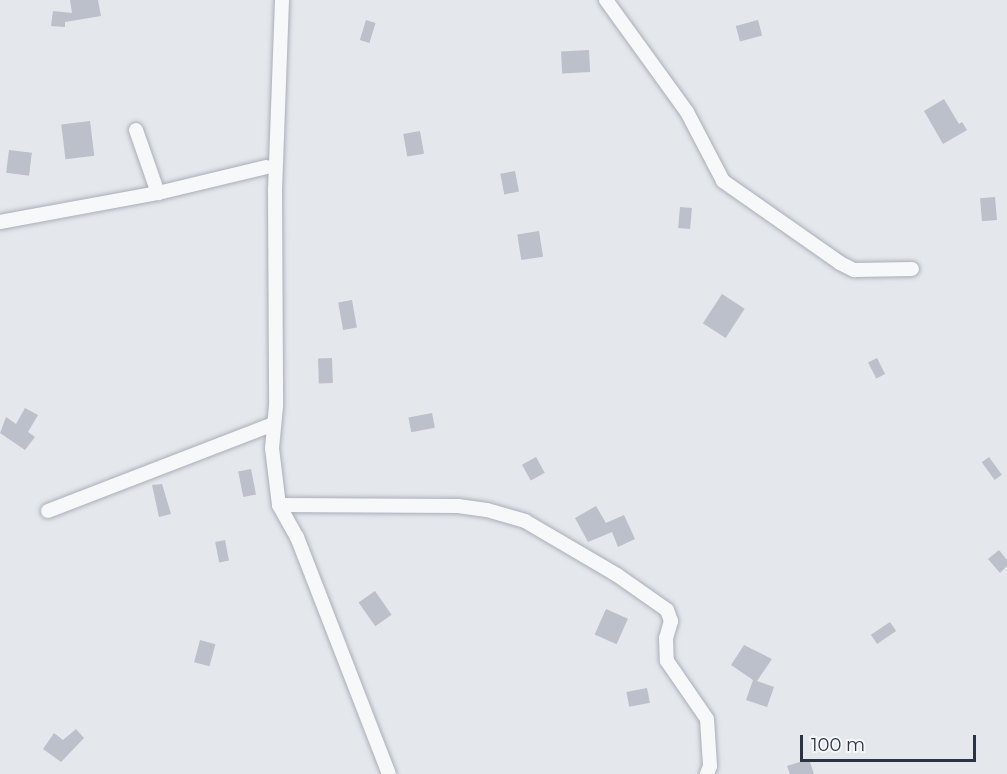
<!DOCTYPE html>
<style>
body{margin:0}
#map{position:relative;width:1007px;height:774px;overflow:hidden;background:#e4e7ec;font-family:Montserrat,sans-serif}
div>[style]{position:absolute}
.building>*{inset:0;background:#bbc0ca;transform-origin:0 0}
.roads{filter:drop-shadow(0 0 2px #a9aeb7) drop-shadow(0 0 2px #a9aeb7)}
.minor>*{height:14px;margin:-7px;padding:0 7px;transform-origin:7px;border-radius:7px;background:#f7f8fa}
span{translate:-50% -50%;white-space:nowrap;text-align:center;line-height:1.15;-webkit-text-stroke:4.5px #f4f6f9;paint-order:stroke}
.scale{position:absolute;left:800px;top:735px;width:176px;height:27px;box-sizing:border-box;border:3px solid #2b3445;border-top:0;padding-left:8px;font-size:18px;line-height:21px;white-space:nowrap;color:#2b3445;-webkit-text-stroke:4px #f4f6f9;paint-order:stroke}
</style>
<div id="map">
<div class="building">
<i style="clip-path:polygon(70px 0,98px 0,101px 16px,65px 22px,65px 27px,51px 26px,53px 11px,72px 13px)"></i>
<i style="left:366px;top:20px;width:10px;height:21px;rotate:17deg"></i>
<i style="left:758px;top:20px;width:16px;height:23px;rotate:75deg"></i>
<i style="left:589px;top:50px;width:22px;height:28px;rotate:87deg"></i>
<i style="clip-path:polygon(944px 99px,959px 124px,962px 122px,967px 130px,943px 144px,924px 111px)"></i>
<i style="left:90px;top:121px;width:35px;height:29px;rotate:83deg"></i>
<i style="left:420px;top:131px;width:23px;height:17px;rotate:80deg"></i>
<i style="left:9px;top:150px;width:23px;height:23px;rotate:7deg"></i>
<i style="left:515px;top:171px;width:21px;height:15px;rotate:79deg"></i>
<i style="left:995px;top:197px;width:23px;height:15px;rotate:85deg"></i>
<i style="left:680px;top:207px;width:12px;height:21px;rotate:5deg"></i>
<i style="left:539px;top:231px;width:26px;height:22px;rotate:81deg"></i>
<i style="left:722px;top:294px;width:27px;height:35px;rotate:33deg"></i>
<i style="left:352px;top:300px;width:28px;height:14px;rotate:80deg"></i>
<i style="left:332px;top:358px;width:25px;height:14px;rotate:88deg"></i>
<i style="left:877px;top:358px;width:18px;height:10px;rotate:63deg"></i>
<i style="clip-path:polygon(25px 408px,38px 415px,28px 432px,35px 437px,25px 450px,0 433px,6px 417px,16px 424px)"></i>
<i style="left:432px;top:413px;width:15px;height:24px;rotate:79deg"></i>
<i style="left:536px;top:457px;width:18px;height:16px;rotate:61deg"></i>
<i style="left:989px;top:457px;width:22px;height:9px;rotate:54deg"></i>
<i style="left:251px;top:469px;width:26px;height:13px;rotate:79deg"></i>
<i style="clip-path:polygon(162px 484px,171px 514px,159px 517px,152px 485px)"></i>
<i style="clip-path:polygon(596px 506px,606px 523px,624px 515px,635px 539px,618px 547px,612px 532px,588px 542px,575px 518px)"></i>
<i style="left:225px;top:540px;width:21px;height:10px;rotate:79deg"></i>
<i style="clip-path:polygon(999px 550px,1007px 560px,1007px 566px,1000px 573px,988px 559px)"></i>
<i style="left:375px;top:591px;width:29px;height:20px;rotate:55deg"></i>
<i style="left:606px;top:609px;width:24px;height:28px;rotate:24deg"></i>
<i style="left:890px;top:622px;width:11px;height:23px;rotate:56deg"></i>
<i style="left:200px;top:640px;width:16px;height:23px;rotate:15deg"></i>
<i style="clip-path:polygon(744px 645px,772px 659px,757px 681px,774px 687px,767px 707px,746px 700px,753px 680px,731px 665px)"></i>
<i style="left:647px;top:688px;width:15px;height:21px;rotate:79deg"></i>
<i style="clip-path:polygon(76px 729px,84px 738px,61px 762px,43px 749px,54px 733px,63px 740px)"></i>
<i style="clip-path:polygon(809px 759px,814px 774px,790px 774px,787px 766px)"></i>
</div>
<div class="roads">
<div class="minor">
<i style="left:282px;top:0;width:189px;rotate:92.1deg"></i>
<i style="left:275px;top:189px;width:217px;rotate:89.7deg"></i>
<i style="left:276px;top:406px;width:42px;rotate:95.4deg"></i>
<i style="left:272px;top:448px;width:57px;rotate:83deg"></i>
<i style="left:279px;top:505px;width:37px;rotate:61deg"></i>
<i style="left:297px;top:537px;width:254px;rotate:68.8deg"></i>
<i style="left:606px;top:0;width:138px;rotate:54.1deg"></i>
<i style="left:687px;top:112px;width:78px;rotate:62.4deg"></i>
<i style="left:723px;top:181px;width:143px;rotate:35deg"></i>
<i style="left:840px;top:263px;width:16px;rotate:27deg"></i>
<i style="left:854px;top:270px;width:58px;rotate:-1deg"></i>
<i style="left:136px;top:130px;width:67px;rotate:70.8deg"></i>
<i style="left:0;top:222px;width:161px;rotate:-10.4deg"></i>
<i style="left:158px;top:193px;width:111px;rotate:-13.5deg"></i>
<i style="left:279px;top:505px;width:179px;rotate:0.3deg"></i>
<i style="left:458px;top:506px;width:29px;rotate:8deg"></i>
<i style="left:487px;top:510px;width:40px;rotate:16deg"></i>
<i style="left:525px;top:521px;width:107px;rotate:30.4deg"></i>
<i style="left:617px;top:575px;width:61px;rotate:35deg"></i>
<i style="left:667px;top:610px;width:12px;rotate:70deg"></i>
<i style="left:671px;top:621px;width:18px;rotate:106deg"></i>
<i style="left:666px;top:638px;width:23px;rotate:88deg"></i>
<i style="left:667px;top:661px;width:70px;rotate:55.4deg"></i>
<i style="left:707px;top:719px;width:47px;rotate:86.3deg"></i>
<i style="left:710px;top:766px;width:9px;rotate:111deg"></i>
<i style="left:48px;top:511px;width:242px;rotate:-21.1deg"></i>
</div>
</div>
<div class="scale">100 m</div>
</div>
